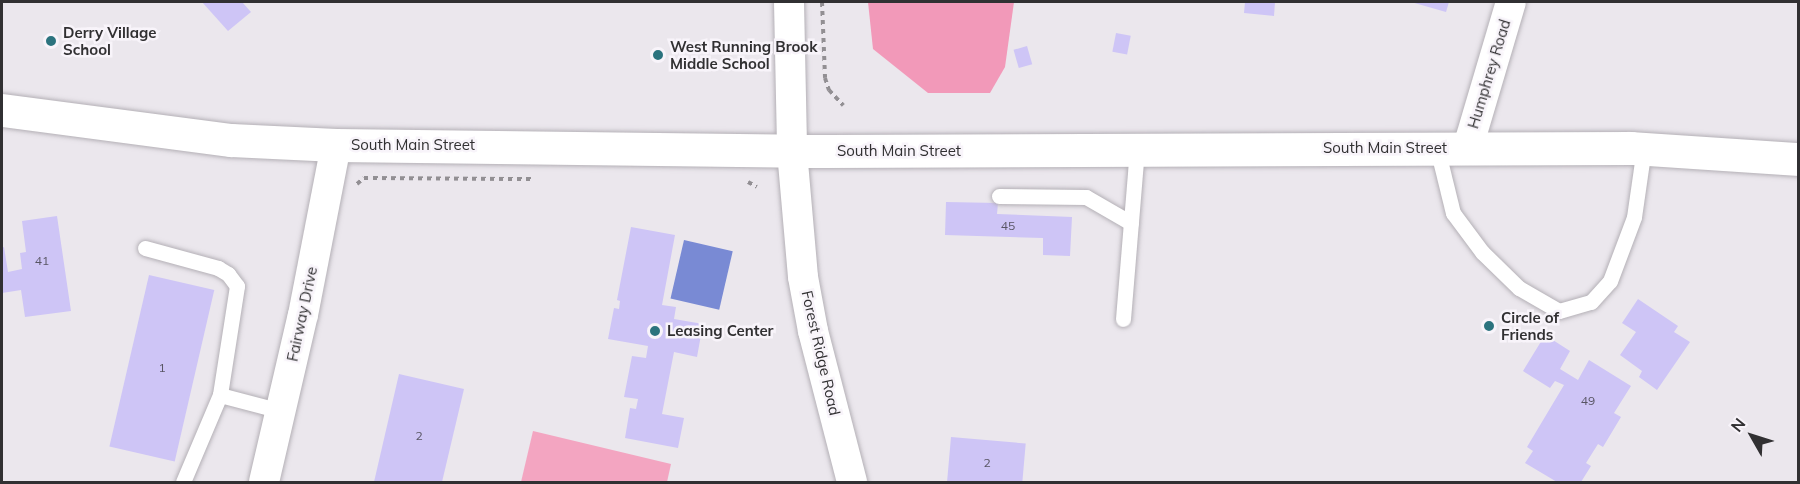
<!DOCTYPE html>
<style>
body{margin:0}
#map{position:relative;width:1800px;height:484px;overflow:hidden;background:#ebe7ed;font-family:Mulish,sans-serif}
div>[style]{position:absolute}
.green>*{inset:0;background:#f3a5c1}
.forest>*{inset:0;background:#f299b9}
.water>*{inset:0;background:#798ad4;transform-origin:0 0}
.building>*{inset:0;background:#cec5f6;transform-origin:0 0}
.path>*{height:4px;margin-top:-2px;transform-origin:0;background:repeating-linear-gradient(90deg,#928f93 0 4.5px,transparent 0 9px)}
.roads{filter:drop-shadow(0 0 2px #b4b0b6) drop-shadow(0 0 2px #b4b0b6)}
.service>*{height:15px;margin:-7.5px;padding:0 7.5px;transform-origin:7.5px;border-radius:7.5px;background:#fff}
.minor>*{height:30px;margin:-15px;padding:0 15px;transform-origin:15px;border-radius:15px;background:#fff}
.primary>*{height:33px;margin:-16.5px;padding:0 16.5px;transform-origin:16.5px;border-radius:16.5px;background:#fff}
.dots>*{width:16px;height:16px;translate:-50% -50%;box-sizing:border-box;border:3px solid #f8f4fa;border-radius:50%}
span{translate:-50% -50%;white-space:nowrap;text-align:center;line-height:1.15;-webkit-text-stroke:5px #f8f4fa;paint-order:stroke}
.number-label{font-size:12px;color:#585563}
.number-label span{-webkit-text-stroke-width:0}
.poi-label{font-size:15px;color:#313032;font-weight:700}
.left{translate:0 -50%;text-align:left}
.street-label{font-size:15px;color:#313032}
.frame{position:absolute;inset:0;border:3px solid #313032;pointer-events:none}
.north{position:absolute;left:1722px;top:406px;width:60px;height:60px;-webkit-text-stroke:4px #f8f4fa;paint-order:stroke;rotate:309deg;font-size:16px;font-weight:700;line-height:24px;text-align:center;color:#313032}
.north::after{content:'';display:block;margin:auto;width:21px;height:27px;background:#313032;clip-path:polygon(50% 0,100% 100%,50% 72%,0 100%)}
</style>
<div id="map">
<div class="green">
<i style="clip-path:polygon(533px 431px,671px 464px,667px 482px,521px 482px)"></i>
</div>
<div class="forest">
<i style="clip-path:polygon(868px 2px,1014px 2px,1005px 67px,990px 93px,928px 93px,873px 49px)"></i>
</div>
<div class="water">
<i style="left:684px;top:240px;width:50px;height:60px;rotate:13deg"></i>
</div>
<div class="building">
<i style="clip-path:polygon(202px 2px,242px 2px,251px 12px,228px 31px)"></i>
<i style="clip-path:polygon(1245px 2px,1275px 2px,1274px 16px,1244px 13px)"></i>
<i style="clip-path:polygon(1411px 2px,1449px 2px,1446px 12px)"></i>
<i style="left:1116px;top:33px;width:15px;height:19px;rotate:11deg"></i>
<i style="left:1027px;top:46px;width:19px;height:14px;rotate:74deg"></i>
<i style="clip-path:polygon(946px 202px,998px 203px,997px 214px,1072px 217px,1070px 256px,1043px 255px,1043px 238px,945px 235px)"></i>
<i style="clip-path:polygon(57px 216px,71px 311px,25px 317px,21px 290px,2px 293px,2px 248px,4px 247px,8px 272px,22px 269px,20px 253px,26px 252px,22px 221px)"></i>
<i style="clip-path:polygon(631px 227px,675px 235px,662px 305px,676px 307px,674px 319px,703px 324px,697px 357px,674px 352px,662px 414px,684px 418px,678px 448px,625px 438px,630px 408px,636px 409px,638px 399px,624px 397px,632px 356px,646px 358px,648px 346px,608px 339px,614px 308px,619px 309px,620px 301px,617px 300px)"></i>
<i style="left:149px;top:275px;width:67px;height:176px;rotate:13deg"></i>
<i style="clip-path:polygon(1638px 299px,1678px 326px,1674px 332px,1690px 342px,1657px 390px,1639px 377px,1642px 371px,1620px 355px,1636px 332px,1622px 323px)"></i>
<i style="clip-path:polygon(1545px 335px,1570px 351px,1560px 369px,1578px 380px,1589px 360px,1631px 386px,1614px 413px,1621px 417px,1603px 447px,1598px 444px,1586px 463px,1591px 466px,1581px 482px,1557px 482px,1525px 463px,1533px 451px,1527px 447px,1564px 385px,1555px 381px,1550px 388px,1523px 371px)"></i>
<i style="clip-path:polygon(399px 374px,464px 389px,442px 482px,374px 482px)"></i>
<i style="left:951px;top:437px;width:75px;height:45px;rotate:5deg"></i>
</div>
<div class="path">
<i style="left:822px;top:2px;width:76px;rotate:87.7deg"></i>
<i style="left:825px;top:78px;width:13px;rotate:72deg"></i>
<i style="left:829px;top:90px;width:21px;rotate:47deg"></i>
<i style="left:748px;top:182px;width:10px;rotate:29deg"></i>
<i style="left:357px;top:184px;width:9px;rotate:-41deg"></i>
<i style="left:364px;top:178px;width:9px"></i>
<i style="left:373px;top:178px;width:160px;rotate:0.4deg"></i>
</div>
<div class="roads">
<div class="service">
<i style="left:1437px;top:148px;width:67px;rotate:76.2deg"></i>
<i style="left:1453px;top:213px;width:49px;rotate:53.4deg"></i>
<i style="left:1482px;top:252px;width:52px;rotate:44.2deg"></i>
<i style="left:1519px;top:288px;width:46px;rotate:29.9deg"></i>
<i style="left:1559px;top:311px;width:33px;rotate:-16deg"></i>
<i style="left:1591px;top:302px;width:28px;rotate:-48deg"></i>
<i style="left:1610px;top:281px;width:68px;rotate:-69.4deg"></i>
<i style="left:1634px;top:217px;width:70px;rotate:-81.8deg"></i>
<i style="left:999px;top:196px;width:87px;rotate:0.7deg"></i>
<i style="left:1086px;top:197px;width:52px;rotate:30deg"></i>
<i style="left:145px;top:248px;width:76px;rotate:15.3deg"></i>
<i style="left:218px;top:268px;width:12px;rotate:31deg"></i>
<i style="left:228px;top:274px;width:15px;rotate:53deg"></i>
<i style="left:237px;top:286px;width:110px;rotate:98.9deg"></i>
<i style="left:1123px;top:319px;width:171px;rotate:-85.3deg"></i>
<i style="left:183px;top:482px;width:95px;rotate:-67deg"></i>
<i style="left:220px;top:395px;width:63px;rotate:14.7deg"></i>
</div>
<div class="minor">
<i style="left:789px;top:2px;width:149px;rotate:88.8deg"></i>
<i style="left:792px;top:151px;width:126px;rotate:85deg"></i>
<i style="left:803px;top:277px;width:55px;rotate:79.5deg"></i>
<i style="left:813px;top:331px;width:156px;rotate:75.5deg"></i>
<i style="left:1468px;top:147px;width:151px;rotate:-73.5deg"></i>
<i style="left:264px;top:482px;width:171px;rotate:-76.9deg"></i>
<i style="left:303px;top:315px;width:173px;rotate:-79deg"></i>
</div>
<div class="primary">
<i style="left:2px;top:110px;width:231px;rotate:7.5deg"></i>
<i style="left:231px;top:140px;width:105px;rotate:2.7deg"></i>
<i style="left:336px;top:145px;width:462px;rotate:0.7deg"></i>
<i style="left:798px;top:151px;width:833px;rotate:-0.21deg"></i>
<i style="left:1631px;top:148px;width:167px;rotate:3.8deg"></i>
</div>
</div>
<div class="dots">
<i style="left:51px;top:41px;background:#2b737e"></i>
<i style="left:658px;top:55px;background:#2b737e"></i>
<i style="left:1489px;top:326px;background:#2b737e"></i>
<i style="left:655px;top:331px;background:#2b737e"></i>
</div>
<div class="number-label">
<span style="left:1008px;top:226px">45</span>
<span style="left:42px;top:261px">41</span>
<span style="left:162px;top:368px">1</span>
<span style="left:1588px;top:401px">49</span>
<span style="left:419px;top:436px">2</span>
<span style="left:987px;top:463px">2</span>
</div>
<div class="poi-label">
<span class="left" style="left:63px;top:41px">Derry Village<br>School</span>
<span class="left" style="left:670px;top:55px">West Running Brook<br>Middle School</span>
<span class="left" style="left:1501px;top:326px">Circle of<br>Friends</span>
<span class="left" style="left:667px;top:331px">Leasing Center</span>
</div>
<div class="street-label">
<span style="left:1489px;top:74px;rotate:-73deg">Humphrey Road</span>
<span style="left:413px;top:145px">South Main Street</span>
<span style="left:1385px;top:148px">South Main Street</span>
<span style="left:899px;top:151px">South Main Street</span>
<span style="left:302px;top:314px;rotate:-78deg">Fairway Drive</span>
<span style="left:821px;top:353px;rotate:77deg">Forest Ridge Road</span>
</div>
<div class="frame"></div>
<div class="north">N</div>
</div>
